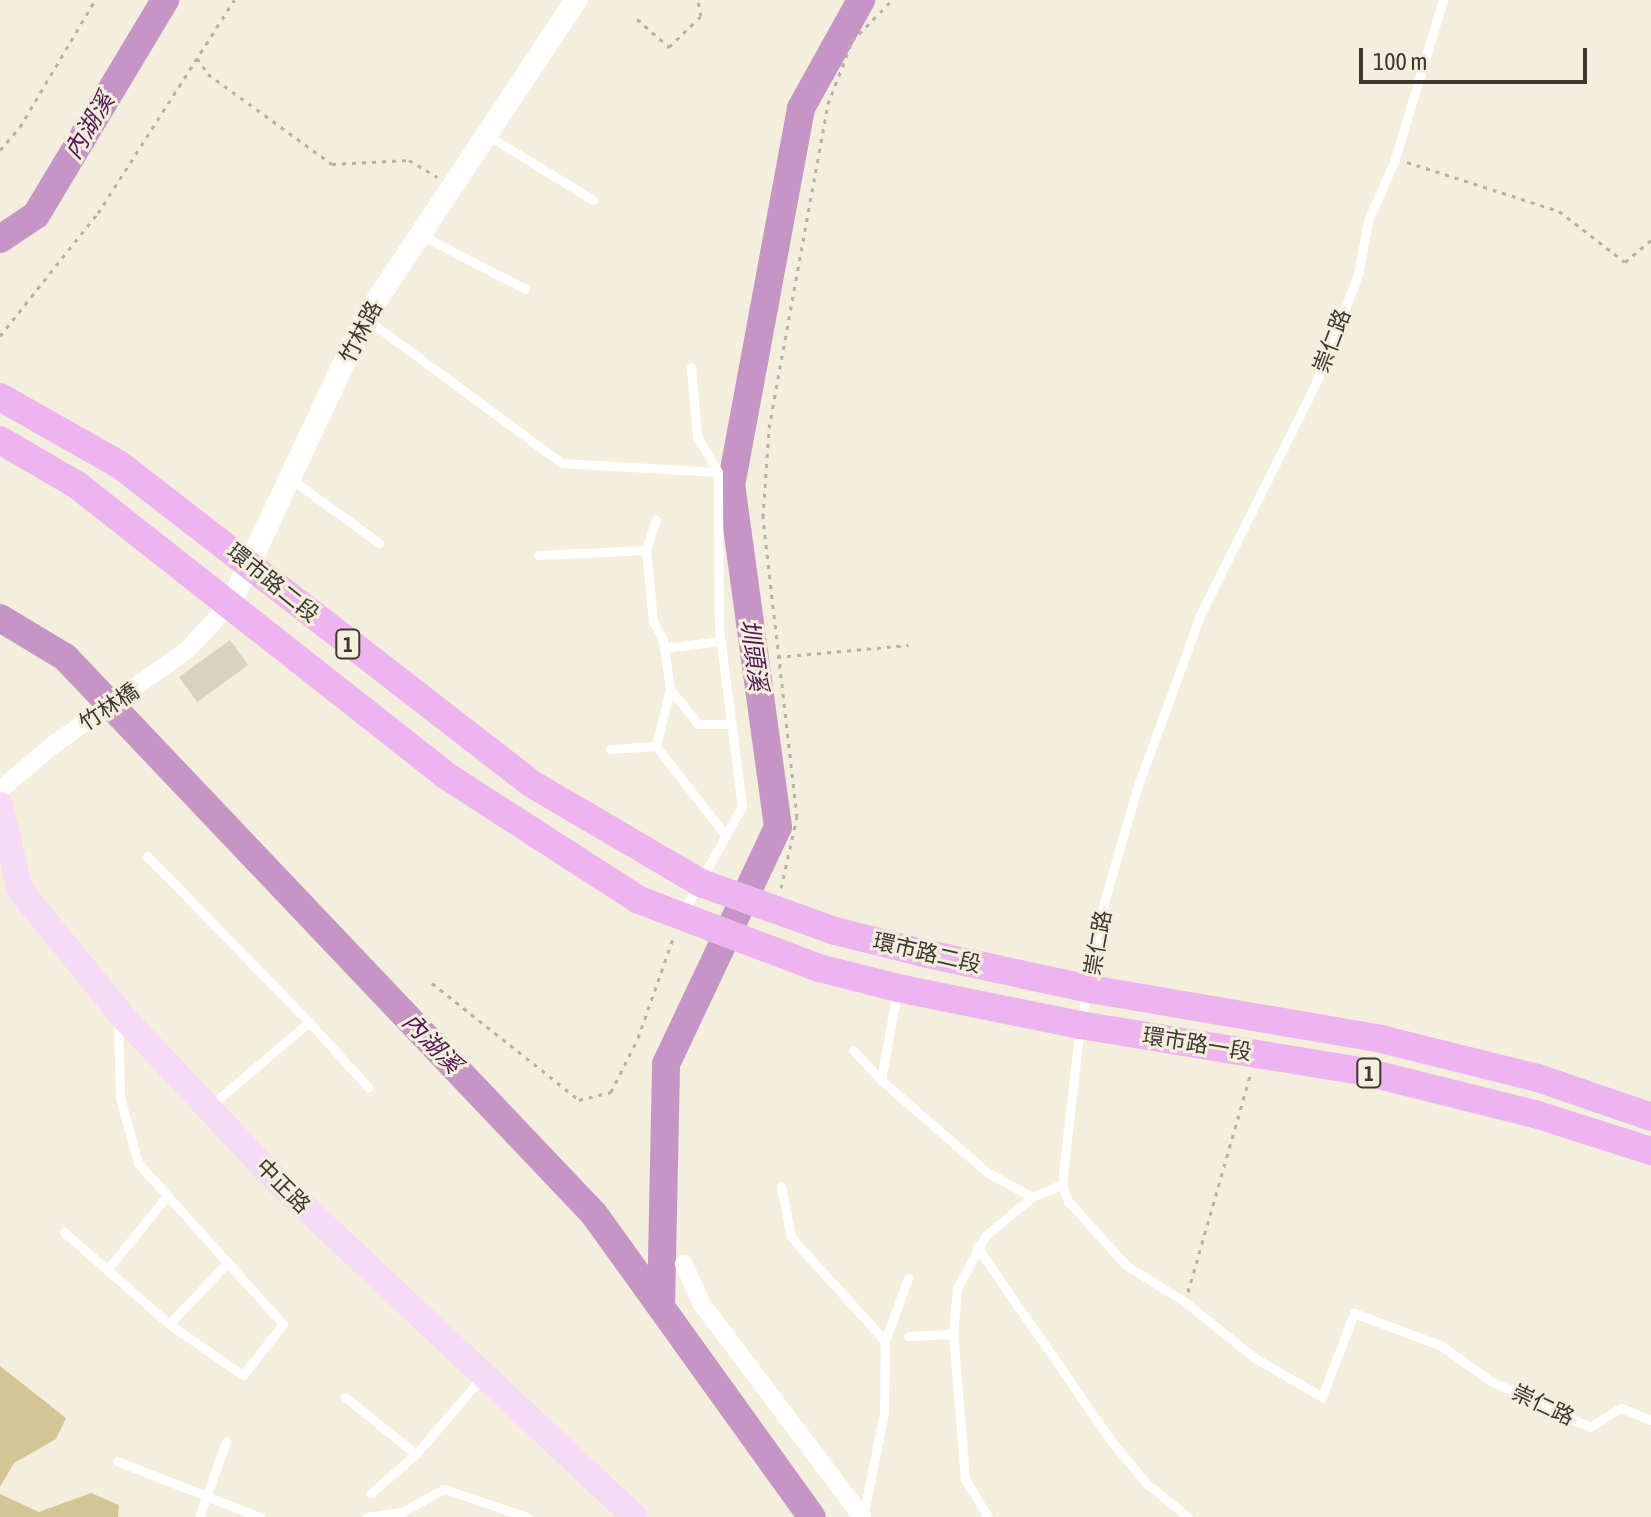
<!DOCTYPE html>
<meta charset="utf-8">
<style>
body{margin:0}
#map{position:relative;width:1651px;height:1517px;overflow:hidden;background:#f4eedd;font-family:"Asap Condensed","Noto Sans TC",sans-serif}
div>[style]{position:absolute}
.green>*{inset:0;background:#d5c494}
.river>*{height:28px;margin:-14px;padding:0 14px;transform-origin:14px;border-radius:14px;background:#c596c5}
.building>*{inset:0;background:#d7d2c1;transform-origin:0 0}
.path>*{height:3px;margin-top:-1.5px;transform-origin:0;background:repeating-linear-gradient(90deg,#b5b1a3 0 4px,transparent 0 10px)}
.service>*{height:9px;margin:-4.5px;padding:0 4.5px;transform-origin:4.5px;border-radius:4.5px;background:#fff}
.minor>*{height:18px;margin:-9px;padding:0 9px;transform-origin:9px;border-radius:9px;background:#fff}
.tertiary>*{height:22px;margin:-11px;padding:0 11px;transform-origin:11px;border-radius:11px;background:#fff}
.secondary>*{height:26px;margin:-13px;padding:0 13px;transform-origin:13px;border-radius:13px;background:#f6daf7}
.primary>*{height:28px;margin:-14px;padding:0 14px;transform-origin:14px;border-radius:14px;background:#eeb4ef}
span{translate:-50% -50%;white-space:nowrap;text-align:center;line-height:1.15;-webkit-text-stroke:6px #f4eedd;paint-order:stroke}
.shield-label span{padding:2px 6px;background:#f4eedd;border:2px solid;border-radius:6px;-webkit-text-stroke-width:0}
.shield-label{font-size:20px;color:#3a3831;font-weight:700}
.street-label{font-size:22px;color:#3a3831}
.water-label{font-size:24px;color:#511853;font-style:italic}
.scale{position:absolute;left:1359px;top:48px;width:228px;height:36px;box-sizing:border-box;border:4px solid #3a3831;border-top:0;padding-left:10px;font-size:24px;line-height:28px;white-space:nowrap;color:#3a3831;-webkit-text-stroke:6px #f4eedd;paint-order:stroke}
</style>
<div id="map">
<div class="green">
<i style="clip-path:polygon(0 1366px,66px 1418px,56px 1439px,14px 1463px,0 1487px)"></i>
<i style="clip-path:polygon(91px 1493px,119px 1505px,118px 1517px,0 1517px,0 1494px,39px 1512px)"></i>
</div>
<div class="river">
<i style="left:0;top:239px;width:43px;rotate:-33.7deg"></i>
<i style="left:36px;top:215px;width:251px;rotate:-59deg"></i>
<i style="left:0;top:618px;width:76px;rotate:31deg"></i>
<i style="left:65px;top:657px;width:768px;rotate:46.48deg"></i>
<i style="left:594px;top:1214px;width:373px;rotate:54.3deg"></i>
<i style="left:661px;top:1307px;width:243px;rotate:-88.8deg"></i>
<i style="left:666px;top:1064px;width:262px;rotate:-64.7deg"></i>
<i style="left:778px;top:827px;width:344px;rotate:-97.8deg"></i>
<i style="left:731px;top:486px;width:384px;rotate:-79.5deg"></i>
<i style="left:801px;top:108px;width:124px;rotate:-60.9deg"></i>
</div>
<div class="building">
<i style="left:230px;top:640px;width:31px;height:63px;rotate:54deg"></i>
</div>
<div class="path">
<i style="left:637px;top:19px;width:43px;rotate:41.2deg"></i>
<i style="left:669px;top:47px;width:45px;rotate:-44.1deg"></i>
<i style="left:701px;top:16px;width:16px;rotate:-101deg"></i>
<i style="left:197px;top:58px;width:19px;rotate:55deg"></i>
<i style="left:208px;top:74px;width:153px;rotate:36deg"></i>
<i style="left:332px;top:164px;width:77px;rotate:-3deg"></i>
<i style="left:409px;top:160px;width:33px;rotate:31deg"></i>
<i style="left:0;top:150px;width:30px;rotate:-49deg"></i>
<i style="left:20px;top:127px;width:147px;rotate:-59.4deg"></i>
<i style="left:1407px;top:162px;width:160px;rotate:17.9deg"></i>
<i style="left:1559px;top:211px;width:83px;rotate:37.7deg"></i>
<i style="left:1625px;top:262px;width:34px;rotate:-40deg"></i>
<i style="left:0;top:336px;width:157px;rotate:-51.5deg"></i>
<i style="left:98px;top:213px;width:253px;rotate:-57.4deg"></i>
<i style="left:777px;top:657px;width:132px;rotate:-5.2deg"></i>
<i style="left:781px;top:888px;width:73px;rotate:-77.3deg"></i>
<i style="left:797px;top:817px;width:302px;rotate:-96.5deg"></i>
<i style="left:763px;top:517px;width:89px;rotate:-86.1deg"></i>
<i style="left:769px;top:428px;width:329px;rotate:-79.7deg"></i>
<i style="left:828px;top:104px;width:67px;rotate:-69.1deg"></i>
<i style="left:852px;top:41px;width:57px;rotate:-45.7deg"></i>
<i style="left:432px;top:983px;width:188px;rotate:38.5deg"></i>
<i style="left:579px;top:1100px;width:33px;rotate:-14deg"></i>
<i style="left:611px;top:1092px;width:60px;rotate:-63.4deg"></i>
<i style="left:638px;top:1038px;width:108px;rotate:-70.6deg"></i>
<i style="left:1188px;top:1292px;width:229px;rotate:-74deg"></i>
</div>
<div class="service">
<i style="left:1443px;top:0;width:166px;rotate:106.8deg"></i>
<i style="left:1395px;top:159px;width:68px;rotate:113.5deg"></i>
<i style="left:1368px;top:221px;width:55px;rotate:100.5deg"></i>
<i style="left:1358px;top:275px;width:120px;rotate:111.4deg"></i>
<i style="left:1314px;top:387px;width:256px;rotate:116.5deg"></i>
<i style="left:1200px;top:616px;width:180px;rotate:110.1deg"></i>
<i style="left:1138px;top:785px;width:122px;rotate:106.2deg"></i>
<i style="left:1104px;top:902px;width:125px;rotate:101deg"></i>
<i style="left:1080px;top:1025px;width:160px;rotate:96.5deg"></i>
<i style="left:1062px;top:1184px;width:18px;rotate:71deg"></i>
<i style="left:1068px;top:1201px;width:86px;rotate:47.8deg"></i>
<i style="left:1126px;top:1265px;width:70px;rotate:32.1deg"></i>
<i style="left:1185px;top:1302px;width:90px;rotate:38.7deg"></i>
<i style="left:1255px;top:1358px;width:78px;rotate:30.2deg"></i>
<i style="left:1322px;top:1397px;width:90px;rotate:-69.1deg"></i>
<i style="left:1354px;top:1313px;width:94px;rotate:20.6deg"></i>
<i style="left:1442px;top:1346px;width:58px;rotate:35.9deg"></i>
<i style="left:1489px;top:1380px;width:111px;rotate:25deg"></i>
<i style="left:1590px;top:1427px;width:36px;rotate:-32deg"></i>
<i style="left:1621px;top:1408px;width:32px;rotate:22deg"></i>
<i style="left:487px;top:135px;width:124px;rotate:31.5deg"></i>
<i style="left:421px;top:235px;width:117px;rotate:27.4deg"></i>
<i style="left:365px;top:318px;width:245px;rotate:36.4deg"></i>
<i style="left:562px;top:463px;width:156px;rotate:3.3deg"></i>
<i style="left:291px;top:479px;width:109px;rotate:36deg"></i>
<i style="left:646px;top:550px;width:32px;rotate:-72deg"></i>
<i style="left:538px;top:555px;width:108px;rotate:-2.7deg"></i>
<i style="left:646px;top:550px;width:71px;rotate:84.4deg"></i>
<i style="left:653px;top:621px;width:21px;rotate:62deg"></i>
<i style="left:663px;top:640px;width:49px;rotate:81.9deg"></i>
<i style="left:670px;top:689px;width:59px;rotate:103.8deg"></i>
<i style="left:656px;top:746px;width:114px;rotate:52.1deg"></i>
<i style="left:664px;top:648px;width:57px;rotate:-7deg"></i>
<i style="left:670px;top:689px;width:45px;rotate:51.3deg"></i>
<i style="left:698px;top:724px;width:34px"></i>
<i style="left:610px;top:749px;width:46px;rotate:-3.7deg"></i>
<i style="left:147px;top:856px;width:232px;rotate:45.7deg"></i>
<i style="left:309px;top:1022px;width:130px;rotate:139.7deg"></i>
<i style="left:682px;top:914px;width:124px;rotate:-60.9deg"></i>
<i style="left:742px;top:806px;width:178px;rotate:-97.4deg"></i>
<i style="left:719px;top:629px;width:157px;rotate:-90.4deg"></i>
<i style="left:718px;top:472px;width:42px;rotate:-120.3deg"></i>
<i style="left:697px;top:436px;width:69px;rotate:-95deg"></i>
<i style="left:897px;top:992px;width:89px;rotate:100.3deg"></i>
<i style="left:881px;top:1080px;width:140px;rotate:41deg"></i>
<i style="left:987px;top:1172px;width:51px;rotate:29.1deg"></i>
<i style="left:309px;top:1022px;width:88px;rotate:47.8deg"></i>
<i style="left:853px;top:1050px;width:41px;rotate:47deg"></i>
<i style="left:781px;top:1186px;width:52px;rotate:78.9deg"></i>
<i style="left:791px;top:1237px;width:140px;rotate:47.9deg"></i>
<i style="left:885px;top:1341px;width:72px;rotate:90.8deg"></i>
<i style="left:884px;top:1413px;width:106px;rotate:101.4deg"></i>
<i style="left:64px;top:1232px;width:140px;rotate:41.2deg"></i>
<i style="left:169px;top:1324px;width:90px;rotate:34.6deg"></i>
<i style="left:243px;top:1375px;width:65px;rotate:-51.9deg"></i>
<i style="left:283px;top:1324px;width:217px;rotate:-132deg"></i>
<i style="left:138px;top:1163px;width:68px;rotate:-105.3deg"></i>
<i style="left:120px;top:1097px;width:76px;rotate:-91.5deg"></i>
<i style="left:977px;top:1247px;width:237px;rotate:55.3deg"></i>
<i style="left:1112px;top:1442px;width:55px;rotate:50.2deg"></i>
<i style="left:1147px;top:1484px;width:53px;rotate:38.8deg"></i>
<i style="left:107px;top:1270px;width:95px;rotate:-51deg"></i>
<i style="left:169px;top:1324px;width:84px;rotate:-46.4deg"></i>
<i style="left:908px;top:1336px;width:45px;rotate:-2.5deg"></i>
<i style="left:885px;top:1341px;width:67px;rotate:-69.9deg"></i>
<i style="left:345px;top:1397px;width:91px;rotate:38.8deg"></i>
<i style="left:416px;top:1454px;width:101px;rotate:-49.4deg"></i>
<i style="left:117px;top:1461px;width:154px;rotate:21.4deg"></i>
<i style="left:371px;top:1493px;width:60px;rotate:-40.9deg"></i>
<i style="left:199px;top:1517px;width:80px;rotate:-70.2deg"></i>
<i style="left:366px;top:1517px;width:36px;rotate:-8deg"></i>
<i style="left:402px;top:1512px;width:48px;rotate:-28.7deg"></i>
<i style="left:444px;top:1489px;width:88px;rotate:18.6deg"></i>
<i style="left:988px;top:1517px;width:44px;rotate:-121.2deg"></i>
<i style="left:965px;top:1479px;width:145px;rotate:-94.7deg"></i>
<i style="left:953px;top:1334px;width:45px;rotate:-84.9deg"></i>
<i style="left:957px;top:1289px;width:60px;rotate:-62.2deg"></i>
<i style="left:985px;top:1236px;width:61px;rotate:-39.7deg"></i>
<i style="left:1032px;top:1197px;width:33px;rotate:-23deg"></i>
</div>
<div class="minor">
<i style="left:0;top:790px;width:70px;rotate:-40.3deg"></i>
<i style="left:53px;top:745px;width:164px;rotate:-35.3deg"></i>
<i style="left:187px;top:650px;width:64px;rotate:-46.9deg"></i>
<i style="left:684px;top:1264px;width:43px;rotate:66.4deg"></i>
<i style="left:701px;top:1303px;width:268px;rotate:53deg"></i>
</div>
<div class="tertiary">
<i style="left:231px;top:603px;width:315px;rotate:-64.8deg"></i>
<i style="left:365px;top:318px;width:382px;rotate:-56.4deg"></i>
</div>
<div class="secondary">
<i style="left:0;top:805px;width:87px;rotate:76.8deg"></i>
<i style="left:20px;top:890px;width:165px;rotate:50.9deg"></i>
<i style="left:124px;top:1018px;width:226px;rotate:46.8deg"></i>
<i style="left:279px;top:1183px;width:488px;rotate:43.2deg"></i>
</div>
<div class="primary">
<i style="left:0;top:397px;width:138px;rotate:29.5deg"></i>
<i style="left:120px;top:465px;width:521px;rotate:37.75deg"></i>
<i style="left:532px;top:784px;width:196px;rotate:30.4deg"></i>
<i style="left:701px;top:883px;width:142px;rotate:19.7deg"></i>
<i style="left:835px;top:931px;width:91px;rotate:14deg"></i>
<i style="left:923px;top:953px;width:171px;rotate:12.2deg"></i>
<i style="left:1090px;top:989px;width:295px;rotate:9.7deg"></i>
<i style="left:1381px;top:1039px;width:162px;rotate:14deg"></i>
<i style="left:1538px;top:1078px;width:120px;rotate:19deg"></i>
<i style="left:0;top:440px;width:89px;rotate:30.3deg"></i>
<i style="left:77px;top:485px;width:469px;rotate:38.2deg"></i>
<i style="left:445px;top:775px;width:231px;rotate:32.8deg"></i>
<i style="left:639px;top:900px;width:192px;rotate:20.7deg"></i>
<i style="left:819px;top:968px;width:81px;rotate:14.2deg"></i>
<i style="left:898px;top:988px;width:186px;rotate:11.5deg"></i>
<i style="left:1080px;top:1025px;width:286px;rotate:9.3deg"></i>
<i style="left:1362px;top:1071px;width:178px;rotate:14deg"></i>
<i style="left:1535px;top:1114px;width:122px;rotate:17.7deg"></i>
</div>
<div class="shield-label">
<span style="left:348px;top:644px">1</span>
<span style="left:1369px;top:1073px">1</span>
</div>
<div class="street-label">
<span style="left:361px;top:332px;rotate:-63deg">竹林路</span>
<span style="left:1332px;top:341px;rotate:-69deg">崇仁路</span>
<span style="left:273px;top:583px;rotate:39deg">環市路二段</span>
<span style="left:109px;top:707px;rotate:-34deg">竹林橋</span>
<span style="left:1098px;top:943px;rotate:-80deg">崇仁路</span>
<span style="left:927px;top:953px;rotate:13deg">環市路二段</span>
<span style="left:1197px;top:1044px;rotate:9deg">環市路一段</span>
<span style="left:283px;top:1186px;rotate:45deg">中正路</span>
<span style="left:1543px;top:1405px;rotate:25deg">崇仁路</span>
</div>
<div class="water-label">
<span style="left:89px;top:126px;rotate:-59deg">內湖溪</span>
<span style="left:754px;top:655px;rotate:82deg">圳頭溪</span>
<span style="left:432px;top:1043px;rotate:46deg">內湖溪</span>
</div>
<div class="scale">100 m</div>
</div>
